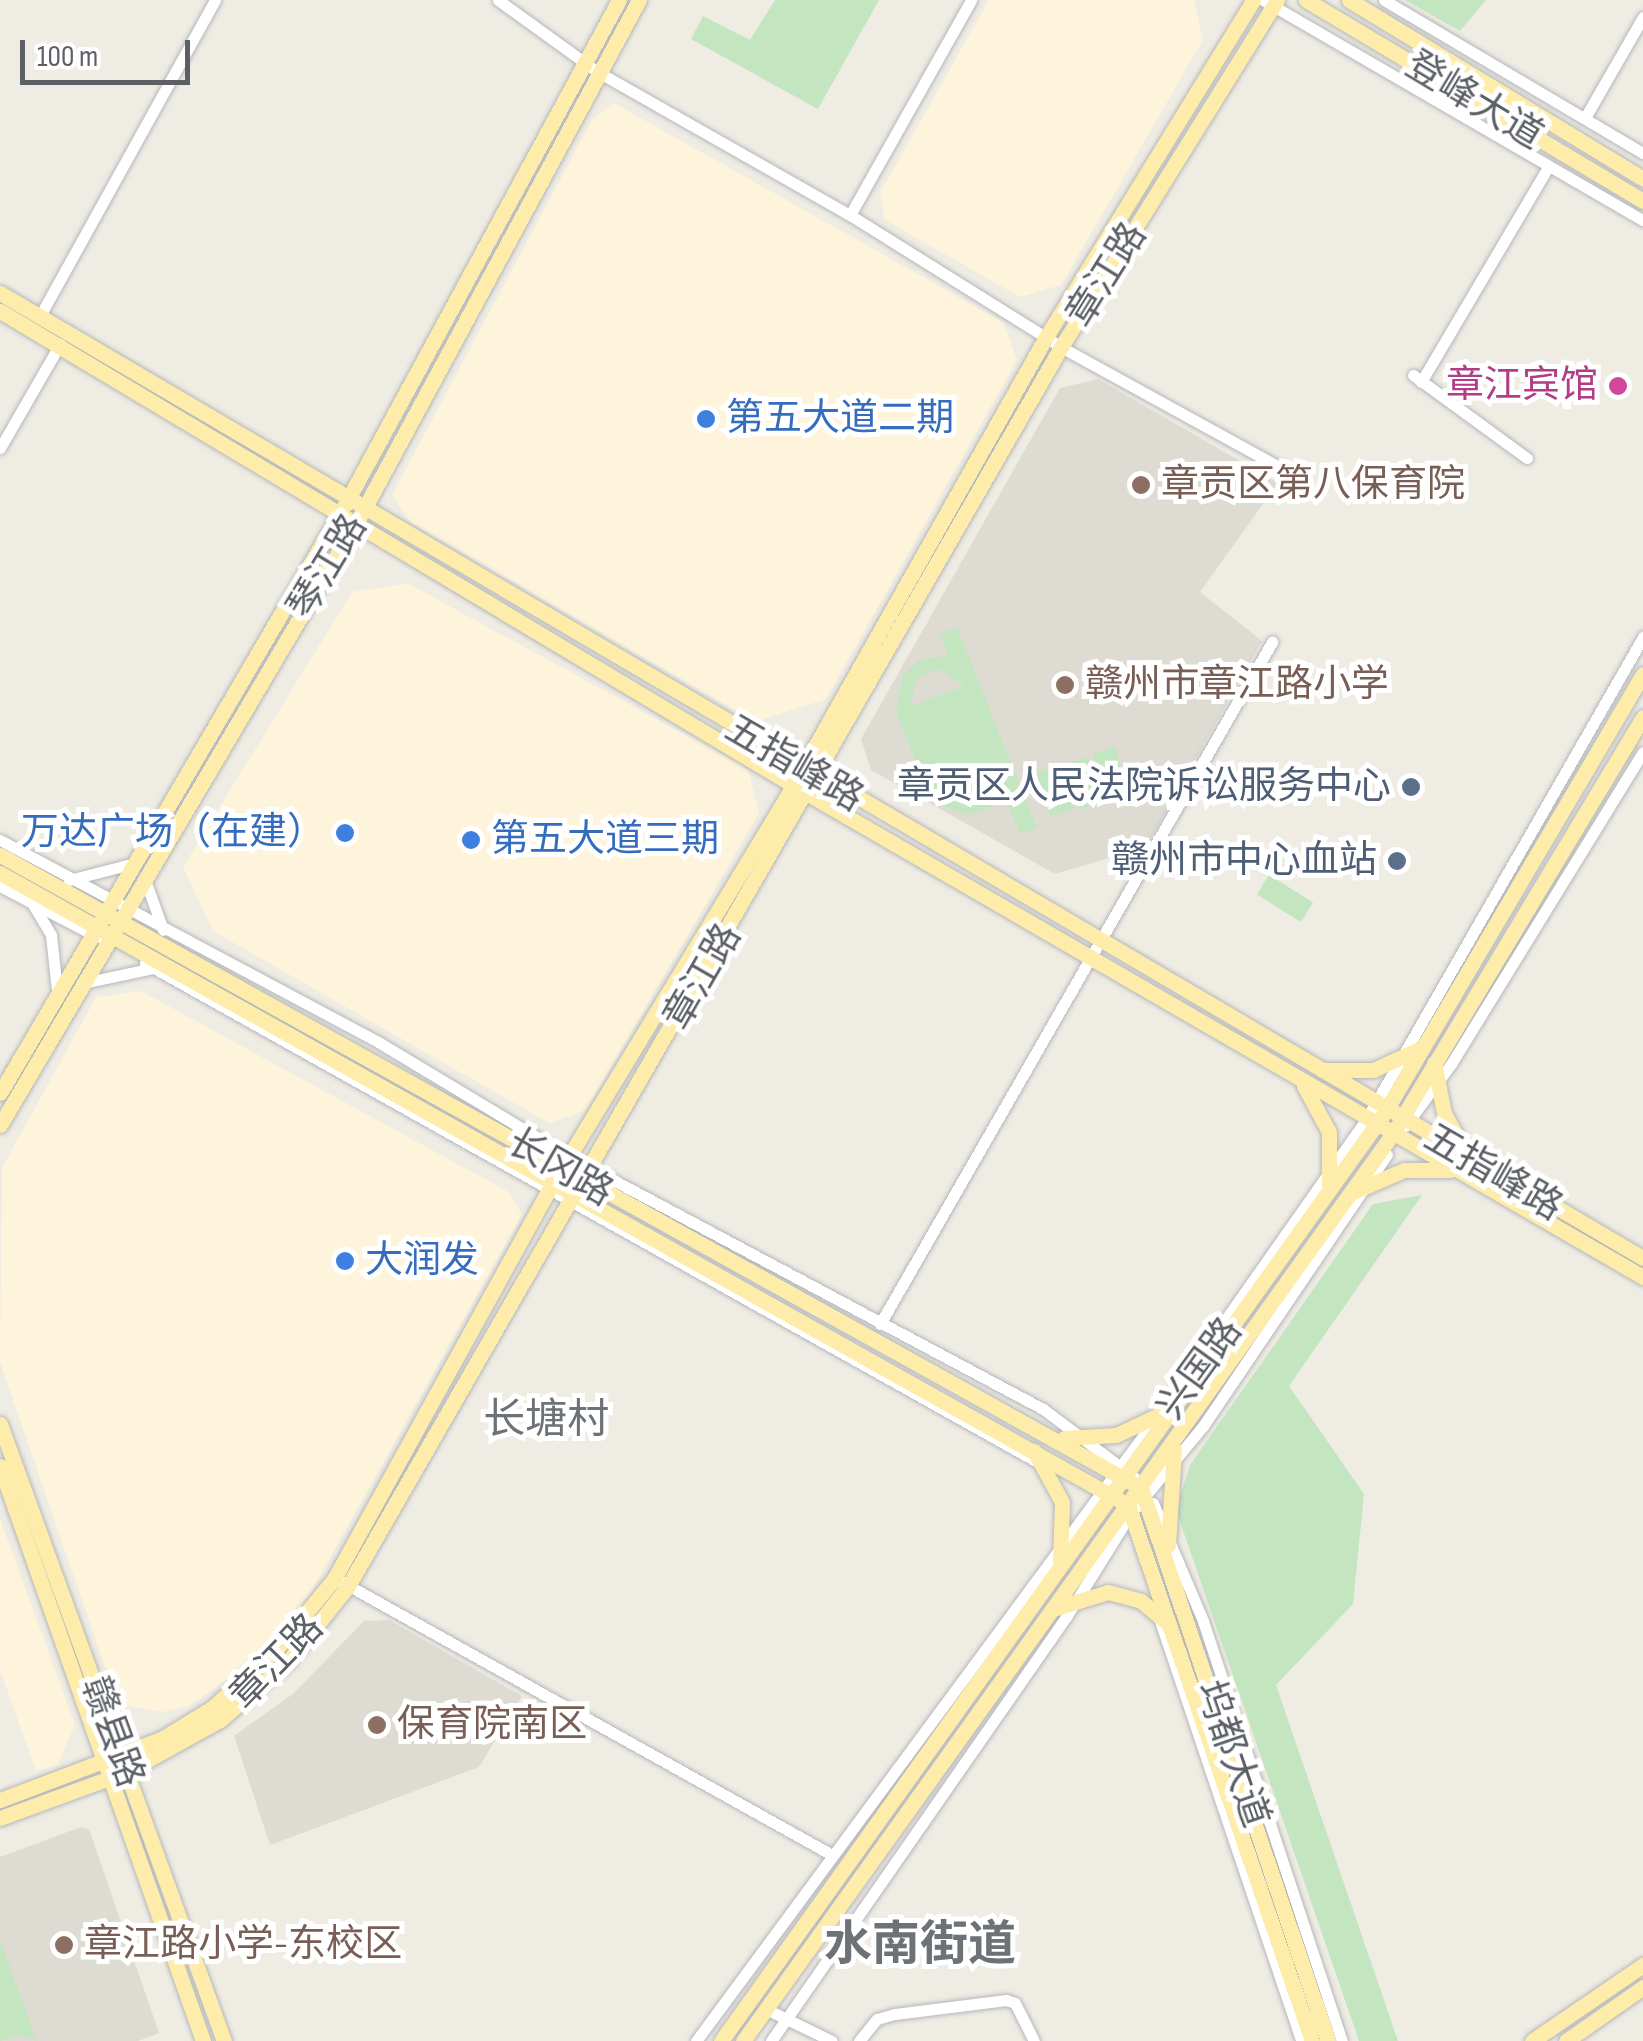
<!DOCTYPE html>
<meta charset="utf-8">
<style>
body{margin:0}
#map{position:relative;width:1643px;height:2041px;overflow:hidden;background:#efece4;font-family:"Sofia Sans Condensed","Noto Sans SC",sans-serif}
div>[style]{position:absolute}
.commercial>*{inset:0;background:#fdf4db}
.education>*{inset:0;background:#dedbd2}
.green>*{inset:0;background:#c3e6c1;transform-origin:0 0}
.roads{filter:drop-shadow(0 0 2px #b5b7bb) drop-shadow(0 0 2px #b5b7bb)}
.minor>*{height:11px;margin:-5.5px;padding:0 5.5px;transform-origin:5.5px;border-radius:5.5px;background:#fff}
.major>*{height:15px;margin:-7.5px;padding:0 7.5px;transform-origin:7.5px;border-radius:7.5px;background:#feedaa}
.dots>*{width:28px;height:28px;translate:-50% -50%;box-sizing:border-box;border:5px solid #fff;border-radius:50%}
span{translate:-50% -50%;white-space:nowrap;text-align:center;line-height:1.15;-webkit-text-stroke:10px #fff;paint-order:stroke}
.street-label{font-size:38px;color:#5c6065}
.hotel-label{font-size:38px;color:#b23c85}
.right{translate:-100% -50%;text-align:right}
.shop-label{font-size:38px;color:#366cbe}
.left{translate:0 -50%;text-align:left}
.education-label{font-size:38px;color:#785e54}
.service-label{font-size:38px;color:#4e5e75}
.quarter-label{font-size:42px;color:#6d7277}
.district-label{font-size:48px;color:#6d7277;font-weight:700}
.scale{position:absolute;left:20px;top:40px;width:170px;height:45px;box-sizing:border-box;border:5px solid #5c6065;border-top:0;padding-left:12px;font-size:30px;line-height:35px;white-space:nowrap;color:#5c6065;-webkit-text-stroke:8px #fff;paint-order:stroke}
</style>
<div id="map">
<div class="commercial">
<i style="clip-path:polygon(989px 0,1194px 0,1203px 40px,1061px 285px,1020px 297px,885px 220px,880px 193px)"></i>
<i style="clip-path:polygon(614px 103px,1003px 322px,1017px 360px,826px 699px,755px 722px,410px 522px,392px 495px,592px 120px)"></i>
<i style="clip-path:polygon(407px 583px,748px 769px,759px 813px,585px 1111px,549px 1123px,213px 931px,183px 867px,352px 592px)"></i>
<i style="clip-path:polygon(141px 991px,509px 1192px,522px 1215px,303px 1606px,229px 1678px,189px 1706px,162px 1712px,118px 1704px,0 1362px,2px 1168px,96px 997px)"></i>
<i style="clip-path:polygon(0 1519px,75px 1725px,57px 1765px,36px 1771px,0 1670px)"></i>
</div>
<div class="education">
<i style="clip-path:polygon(1098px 379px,1278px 483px,1200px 592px,1262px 641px,1146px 847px,1055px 874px,871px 770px,861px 739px,1060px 388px)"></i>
<i style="clip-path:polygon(389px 1620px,522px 1696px,479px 1767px,270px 1845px,234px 1736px,293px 1694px,364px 1621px)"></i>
<i style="clip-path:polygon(81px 1827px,89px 1829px,159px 2033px,138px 2041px,0 2041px,0 1857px)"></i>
</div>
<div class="green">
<i style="clip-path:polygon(775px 0,879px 0,818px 109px,691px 39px,703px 16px,750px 40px)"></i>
<i style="clip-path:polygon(1405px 0,1486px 0,1460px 31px)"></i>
<i style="clip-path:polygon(evenodd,957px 627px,1037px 828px,1020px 834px,1003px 794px,991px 808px,968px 815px,933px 803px,896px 713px,903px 674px,921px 659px,948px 656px,940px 634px,957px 627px,939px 669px,964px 686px,911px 706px,916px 679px,939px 669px,957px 627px,993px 762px,993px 781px,975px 798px,957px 798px,940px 783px,993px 762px)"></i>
<i style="left:1114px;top:746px;width:48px;height:23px;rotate:70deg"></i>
<i style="left:1087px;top:757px;width:47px;height:24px;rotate:70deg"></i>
<i style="left:1059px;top:765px;width:47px;height:24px;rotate:72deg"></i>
<i style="left:1269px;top:875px;width:52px;height:23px;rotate:32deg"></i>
<i style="clip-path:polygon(1422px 1195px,1289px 1386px,1364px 1494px,1353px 1604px,1276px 1685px,1398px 2041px,1359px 2041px,1176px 1510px,1190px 1465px,1373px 1204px)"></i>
<i style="clip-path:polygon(0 1941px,6px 1956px,37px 2041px,20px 2035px,0 2041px)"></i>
</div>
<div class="roads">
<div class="minor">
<i style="left:498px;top:0;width:123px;rotate:35.8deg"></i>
<i style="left:598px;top:72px;width:290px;rotate:29.6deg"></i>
<i style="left:850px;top:215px;width:249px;rotate:32deg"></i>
<i style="left:1061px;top:347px;width:268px;rotate:28.8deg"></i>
<i style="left:1263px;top:0;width:439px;rotate:30.1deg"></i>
<i style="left:1384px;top:0;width:301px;rotate:30.6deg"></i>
<i style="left:1586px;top:116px;width:114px;rotate:-60.1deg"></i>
<i style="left:850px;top:215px;width:247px;rotate:-60.6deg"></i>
<i style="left:41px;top:314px;width:359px;rotate:-61deg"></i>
<i style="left:1413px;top:375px;width:141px;rotate:36.1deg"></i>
<i style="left:1421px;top:382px;width:250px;rotate:-59.4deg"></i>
<i style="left:0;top:448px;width:120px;rotate:-60deg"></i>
<i style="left:0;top:840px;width:431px;rotate:28.1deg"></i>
<i style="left:380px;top:1043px;width:222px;rotate:31deg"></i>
<i style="left:570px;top:1157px;width:536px;rotate:28.05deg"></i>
<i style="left:1043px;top:1409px;width:114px;rotate:36.8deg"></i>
<i style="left:144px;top:877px;width:56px;rotate:70.3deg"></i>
<i style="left:69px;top:880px;width:64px;rotate:-14.5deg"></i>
<i style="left:0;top:886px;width:110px;rotate:27.5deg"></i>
<i style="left:32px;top:903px;width:37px;rotate:59deg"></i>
<i style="left:51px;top:935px;width:55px;rotate:83.8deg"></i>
<i style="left:145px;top:963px;width:1027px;rotate:29.21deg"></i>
<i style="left:83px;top:983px;width:72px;rotate:-12.1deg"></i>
<i style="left:1405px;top:1126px;width:77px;rotate:-53.4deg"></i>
<i style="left:1451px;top:1064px;width:366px;rotate:-58.4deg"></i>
<i style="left:880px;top:1324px;width:787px;rotate:-60.11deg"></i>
<i style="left:1153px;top:1503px;width:128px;rotate:67deg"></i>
<i style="left:1203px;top:1621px;width:442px;rotate:71.7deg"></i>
<i style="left:342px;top:1582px;width:561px;rotate:29.12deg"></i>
<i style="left:1157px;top:1612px;width:453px;rotate:71.4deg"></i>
<i style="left:766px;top:2009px;width:73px;rotate:25.9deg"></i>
<i style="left:696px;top:2041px;width:776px;rotate:-53.54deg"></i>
<i style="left:1157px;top:1417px;width:365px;rotate:-54.9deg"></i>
<i style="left:1367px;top:1118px;width:555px;rotate:-60.15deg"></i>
<i style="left:771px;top:2041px;width:517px;rotate:-55.17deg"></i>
<i style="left:1066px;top:1617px;width:123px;rotate:-58deg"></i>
<i style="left:1131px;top:1513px;width:113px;rotate:-50.4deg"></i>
<i style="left:1203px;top:1426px;width:328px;rotate:-55.9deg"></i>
<i style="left:859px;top:2041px;width:28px;rotate:-51deg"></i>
<i style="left:877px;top:2019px;width:19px;rotate:-16deg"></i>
<i style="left:895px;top:2014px;width:112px;rotate:-7.2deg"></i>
<i style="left:1006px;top:2000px;width:9px;rotate:18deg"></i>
<i style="left:1015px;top:2003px;width:42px;rotate:63.4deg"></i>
</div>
<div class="major">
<i style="left:1306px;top:0;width:392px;rotate:30.8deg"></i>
<i style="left:1349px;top:0;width:344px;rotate:31.3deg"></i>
<i style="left:0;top:293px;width:1905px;rotate:30.43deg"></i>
<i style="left:0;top:311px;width:941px;rotate:30.87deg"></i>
<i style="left:808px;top:794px;width:965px;rotate:30.05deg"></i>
<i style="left:0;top:855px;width:1305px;rotate:29.02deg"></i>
<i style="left:1141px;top:1488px;width:584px;rotate:71.32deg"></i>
<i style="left:0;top:873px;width:1293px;rotate:29.26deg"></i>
<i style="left:1128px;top:1505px;width:567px;rotate:71.05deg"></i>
<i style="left:1434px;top:1063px;width:51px;rotate:78.7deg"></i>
<i style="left:1444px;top:1113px;width:50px;rotate:61.4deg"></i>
<i style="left:1322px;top:1070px;width:51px"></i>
<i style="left:1373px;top:1070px;width:51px;rotate:-24.5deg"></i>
<i style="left:1304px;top:1086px;width:52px;rotate:61.5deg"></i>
<i style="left:1329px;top:1132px;width:54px;rotate:90deg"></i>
<i style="left:0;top:1093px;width:686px;rotate:-59.62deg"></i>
<i style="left:347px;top:501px;width:570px;rotate:-61.5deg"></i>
<i style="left:0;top:1125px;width:713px;rotate:-59.41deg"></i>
<i style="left:363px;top:511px;width:581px;rotate:-61.63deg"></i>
<i style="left:1353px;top:1192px;width:56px;rotate:-23.3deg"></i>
<i style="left:1404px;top:1170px;width:46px"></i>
<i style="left:0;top:1424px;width:656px;rotate:70.05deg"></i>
<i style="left:1064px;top:1438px;width:52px;rotate:-3.3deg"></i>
<i style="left:1116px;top:1435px;width:54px;rotate:-25.1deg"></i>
<i style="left:1034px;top:1451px;width:58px;rotate:61.2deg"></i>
<i style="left:1062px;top:1502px;width:58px;rotate:92deg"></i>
<i style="left:0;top:1466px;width:610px;rotate:70.55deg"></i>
<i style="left:1168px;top:1545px;width:96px;rotate:-86.4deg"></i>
<i style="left:1056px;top:1608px;width:54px;rotate:-17.1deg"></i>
<i style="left:1108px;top:1592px;width:34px;rotate:15deg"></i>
<i style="left:1141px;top:1601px;width:31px;rotate:40deg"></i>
<i style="left:0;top:1800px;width:174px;rotate:-20.8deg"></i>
<i style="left:163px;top:1738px;width:57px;rotate:-31.5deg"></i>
<i style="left:212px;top:1708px;width:90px;rotate:-42.7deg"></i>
<i style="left:278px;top:1647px;width:88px;rotate:-50.5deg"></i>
<i style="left:334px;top:1579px;width:443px;rotate:-61.1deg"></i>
<i style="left:548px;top:1191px;width:454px;rotate:-58.8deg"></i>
<i style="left:783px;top:803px;width:535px;rotate:-60.56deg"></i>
<i style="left:1046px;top:337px;width:395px;rotate:-58.4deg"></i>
<i style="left:0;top:1818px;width:134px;rotate:-20.1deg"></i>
<i style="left:126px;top:1772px;width:107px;rotate:-29deg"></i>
<i style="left:220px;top:1720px;width:91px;rotate:-41deg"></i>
<i style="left:289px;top:1660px;width:95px;rotate:-51.4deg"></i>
<i style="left:348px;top:1586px;width:1430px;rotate:-60.08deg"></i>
<i style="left:1061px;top:347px;width:409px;rotate:-58.1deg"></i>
<i style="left:721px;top:2041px;width:1142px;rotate:-54.44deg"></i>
<i style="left:1385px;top:1112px;width:508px;rotate:-59.5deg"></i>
<i style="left:743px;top:2041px;width:1117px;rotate:-54.4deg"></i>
<i style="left:1393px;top:1133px;width:485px;rotate:-59deg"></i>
<i style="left:1532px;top:2041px;width:135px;rotate:-34.4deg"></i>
<i style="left:1566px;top:2041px;width:94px;rotate:-35deg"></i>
</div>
</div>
<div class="dots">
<i style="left:1618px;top:386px;background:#d1479c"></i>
<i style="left:706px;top:419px;background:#3f7fe0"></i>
<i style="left:1141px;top:485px;background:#8d6e63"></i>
<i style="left:1065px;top:685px;background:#8d6e63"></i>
<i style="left:1411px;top:787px;background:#5c6f8a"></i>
<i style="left:345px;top:833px;background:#3f7fe0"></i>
<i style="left:471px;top:840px;background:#3f7fe0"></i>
<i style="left:1397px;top:861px;background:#5c6f8a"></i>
<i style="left:345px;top:1261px;background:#3f7fe0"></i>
<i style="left:377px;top:1725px;background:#8d6e63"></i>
<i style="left:64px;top:1945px;background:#8d6e63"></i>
</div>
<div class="street-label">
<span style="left:1474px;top:101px;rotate:31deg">登峰大道</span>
<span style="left:1107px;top:275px;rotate:-58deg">章江路</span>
<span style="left:328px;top:567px;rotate:-59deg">琴江路</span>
<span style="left:794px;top:764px;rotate:30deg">五指峰路</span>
<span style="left:703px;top:977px;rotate:-60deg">章江路</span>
<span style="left:560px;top:1168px;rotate:30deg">长冈路</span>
<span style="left:1493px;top:1173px;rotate:30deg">五指峰路</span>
<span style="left:1200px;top:1369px;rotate:-54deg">兴国路</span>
<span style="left:277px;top:1662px;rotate:-46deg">章江路</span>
<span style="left:112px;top:1732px;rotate:70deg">赣县路</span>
<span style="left:1232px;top:1754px;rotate:71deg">坞都大道</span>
</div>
<div class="hotel-label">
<span class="right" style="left:1598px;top:386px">章江宾馆</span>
</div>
<div class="shop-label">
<span class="left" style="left:726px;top:419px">第五大道二期</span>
<span class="right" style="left:325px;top:833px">万达广场（在建）</span>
<span class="left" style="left:491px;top:840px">第五大道三期</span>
<span class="left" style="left:365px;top:1261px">大润发</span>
</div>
<div class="education-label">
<span class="left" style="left:1161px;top:485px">章贡区第八保育院</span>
<span class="left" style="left:1085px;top:685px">赣州市章江路小学</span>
<span class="left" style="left:397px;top:1725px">保育院南区</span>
<span class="left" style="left:84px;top:1945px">章江路小学-东校区</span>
</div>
<div class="service-label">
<span class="right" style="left:1391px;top:787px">章贡区人民法院诉讼服务中心</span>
<span class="right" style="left:1377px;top:861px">赣州市中心血站</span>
</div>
<div class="quarter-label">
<span style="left:546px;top:1421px">长塘村</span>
</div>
<div class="district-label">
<span style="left:920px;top:1946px">水南街道</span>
</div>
<div class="scale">100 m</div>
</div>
